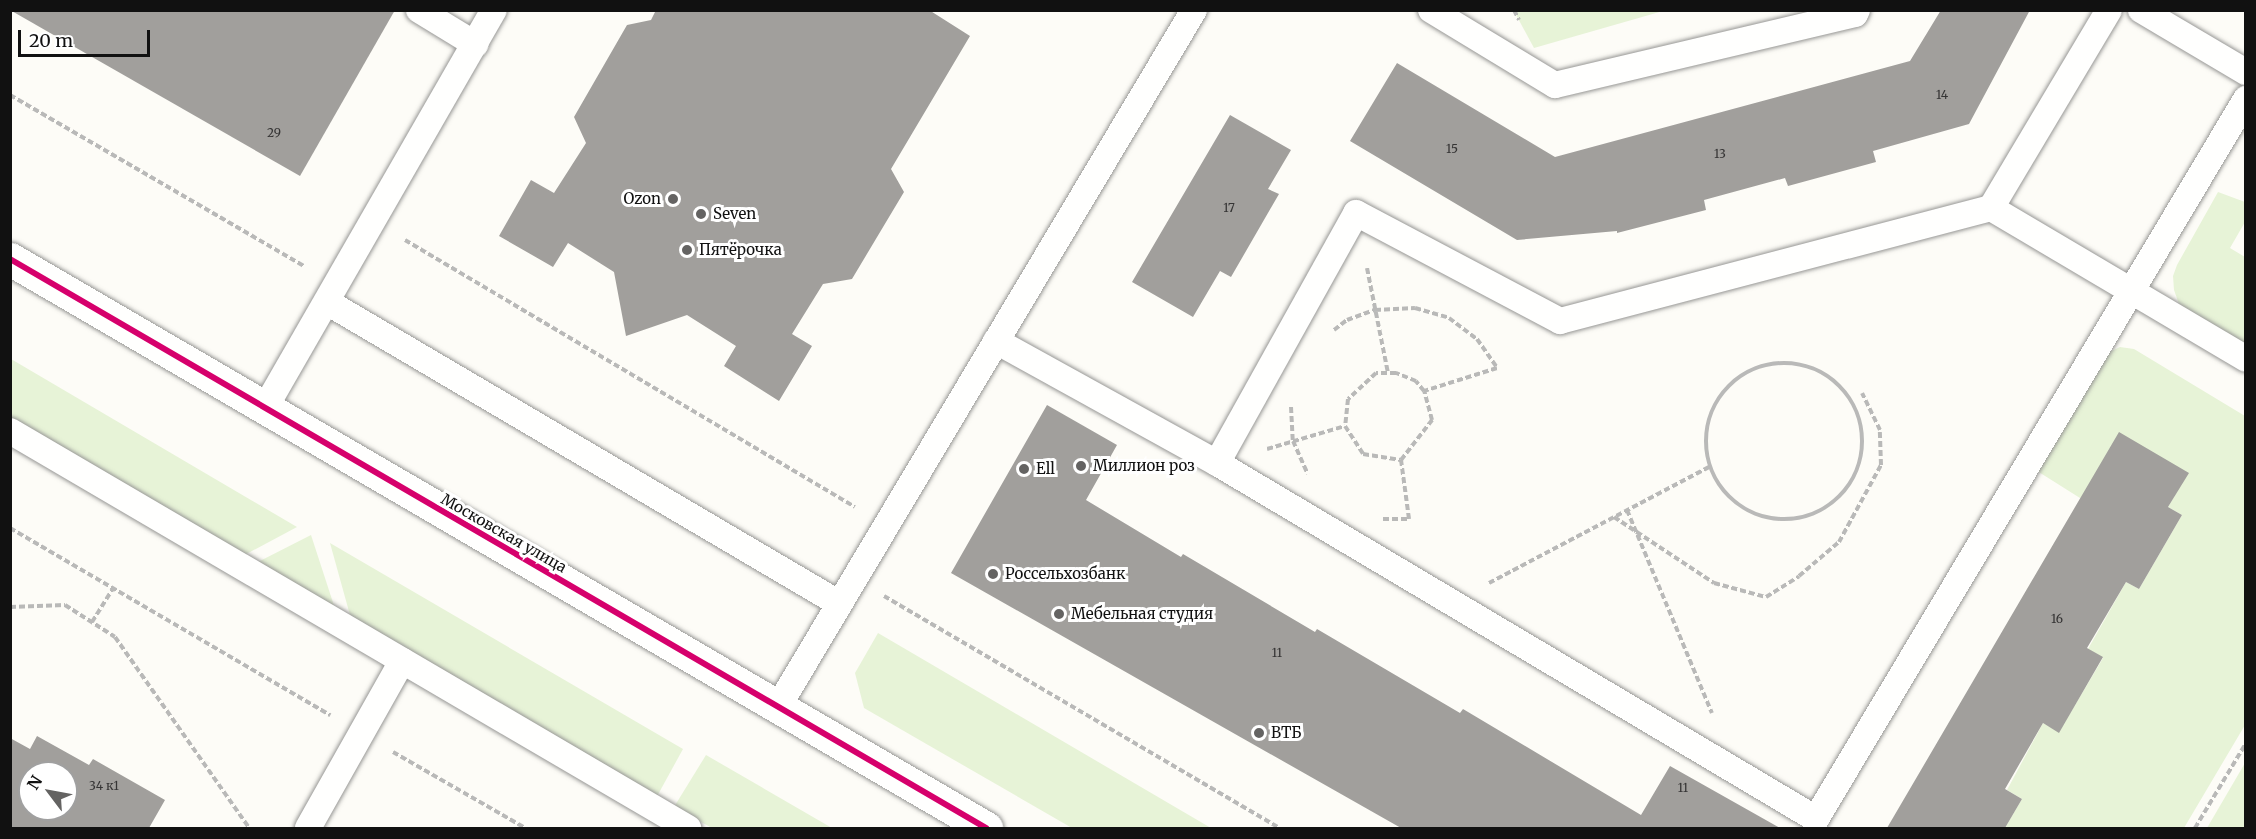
<!DOCTYPE html>
<meta charset="utf-8">
<style>
body{margin:0}
#map{position:relative;width:2256px;height:839px;overflow:hidden;background:#fdfcf7;font-family:Merriweather,serif}
div>[style]{position:absolute}
.green>*{inset:0;background:#e7f3d7}
.building>*{inset:0;background:#a19f9c}
.path>*{height:4px;margin-top:-2px;transform-origin:0;background:repeating-linear-gradient(90deg,#b9b9b8 0 6px,transparent 0 9px)}
.path>.ring{margin:-2px;padding:0;box-sizing:content-box;background:none;border:4px solid #b9b9b8;border-radius:50%}
.roads{filter:drop-shadow(0 0 2px #979795) drop-shadow(0 0 2px #979795)}
.service>*{height:26px;margin:-13px;padding:0 13px;transform-origin:13px;border-radius:13px;background:#fffffe}
.tertiary>*{height:33px;margin:-16.5px;padding:0 16.5px;transform-origin:16.5px;border-radius:16.5px;background:#fffffe}
.cycleway>*{height:6px;margin:-3px;padding:0 3px;transform-origin:3px;border-radius:3px;background:#d6006c}
.dots>*{width:16px;height:16px;translate:-50% -50%;box-sizing:border-box;border:3px solid #fff;border-radius:50%}
span{translate:-50% -50%;white-space:nowrap;text-align:center;line-height:1.15;-webkit-text-stroke:6px #fff;paint-order:stroke}
.number-label{font-size:12px;color:#353434}
.number-label span{-webkit-text-stroke-width:0}
.poi-label{font-size:15px;color:#111}
.right{translate:-100% -50%;text-align:right}
.left{translate:0 -50%;text-align:left}
.street-label{font-size:15px;color:#111}
.frame{position:absolute;inset:0;border:12px solid #111;pointer-events:none}
.north{position:absolute;left:18px;top:761px;width:60px;height:60px;box-sizing:border-box;background:#fff;border:2px solid #a0a0a0;border-radius:50%;rotate:302deg;font-size:16px;font-weight:700;line-height:24px;text-align:center;color:#111}
.north::after{content:'';display:block;margin:auto;width:21px;height:27px;background:#646362;clip-path:polygon(50% 0,100% 100%,50% 72%,0 100%)}
.scale{position:absolute;left:18px;top:30px;width:132px;height:27px;box-sizing:border-box;border:3px solid #111;border-top:0;padding-left:8px;font-size:18px;line-height:21px;white-space:nowrap;color:#111;-webkit-text-stroke:4px #fff;paint-order:stroke}
</style>
<div id="map">
<div class="green">
<i style="clip-path:polygon(1514px 11px,1663px 11px,1534px 48px)"></i>
<i style="clip-path:polygon(2218px 192px,2245px 202px,2245px 222px,2230px 248px,2245px 257px,2245px 343px,2179px 304px,2174px 290px,2173px 276px,2177px 265px)"></i>
<i style="clip-path:polygon(2120px 347px,2134px 349px,2245px 416px,2245px 725px,2184px 828px,2005px 828px,2022px 799px,2007px 790px,2043px 723px,2059px 732px,2103px 658px,2088px 649px,2126px 582px,2139px 589px,2182px 515px,2168px 507px,2188px 473px,2080px 498px,2034px 469px,2105px 354px)"></i>
<i style="clip-path:polygon(11px 359px,297px 527px,237px 559px,11px 426px)"></i>
<i style="clip-path:polygon(311px 535px,339px 621px,248px 567px)"></i>
<i style="clip-path:polygon(330px 543px,683px 749px,655px 800px,353px 626px)"></i>
<i style="clip-path:polygon(878px 633px,1211px 828px,1072px 828px,864px 708px,855px 673px)"></i>
<i style="clip-path:polygon(706px 755px,832px 828px,712px 828px,674px 807px)"></i>
<i style="clip-path:polygon(2245px 763px,2245px 828px,2207px 828px)"></i>
</div>
<div class="building">
<i style="clip-path:polygon(10px 10px,395px 10px,300px 176px)"></i>
<i style="clip-path:polygon(656px 10px,929px 10px,970px 36px,891px 169px,904px 192px,852px 279px,823px 284px,792px 334px,812px 346px,779px 401px,724px 366px,736px 346px,687px 315px,626px 336px,614px 272px,568px 243px,553px 267px,499px 236px,531px 180px,554px 193px,586px 143px,574px 117px,627px 25px,651px 20px)"></i>
<i style="clip-path:polygon(1941px 10px,2030px 10px,1969px 124px,1873px 151px,1876px 162px,1788px 186px,1785px 178px,1704px 200px,1706px 210px,1617px 233px,1617px 231px,1517px 240px,1350px 141px,1397px 63px,1555px 157px,1910px 61px)"></i>
<i style="clip-path:polygon(1230px 115px,1291px 150px,1268px 189px,1279px 194px,1231px 277px,1220px 271px,1193px 317px,1132px 282px)"></i>
<i style="clip-path:polygon(1047px 405px,1117px 445px,1086px 500px,1181px 557px,1183px 554px,1315px 632px,1317px 629px,1460px 713px,1463px 709px,1641px 815px,1670px 766px,1780px 828px,1401px 828px,951px 573px)"></i>
<i style="clip-path:polygon(2119px 432px,2189px 473px,2168px 507px,2182px 515px,2139px 589px,2126px 582px,2087px 648px,2103px 657px,2059px 733px,2043px 723px,2005px 789px,2022px 799px,2005px 828px,1887px 828px)"></i>
<i style="clip-path:polygon(evenodd,37px 736px,89px 765px,93px 759px,165px 800px,149px 828px,10px 828px,10px 738px,30px 749px,37px 736px,30px 773px,66px 773px,66px 809px,30px 809px,30px 773px)"></i>
</div>
<div class="path">
<i style="left:1514px;top:10px;width:11px;rotate:63deg"></i>
<i style="left:10px;top:95px;width:341px;rotate:30.2deg"></i>
<i style="left:405px;top:240px;width:523px;rotate:30.68deg"></i>
<i style="left:1367px;top:268px;width:107px;rotate:78.7deg"></i>
<i style="left:1334px;top:330px;width:16px;rotate:-38deg"></i>
<i style="left:1347px;top:320px;width:30px;rotate:-20deg"></i>
<i style="left:1375px;top:310px;width:40px;rotate:-2.9deg"></i>
<i style="left:1415px;top:308px;width:35px;rotate:16deg"></i>
<i style="left:1449px;top:318px;width:35px;rotate:37deg"></i>
<i style="left:1477px;top:339px;width:35px;rotate:55deg"></i>
<i style="left:1497px;top:368px;width:77px;rotate:162.5deg"></i>
<i class="ring" style="left:1706px;top:363px;width:152px;height:152px"></i>
<i style="left:1291px;top:407px;width:34px;rotate:87deg"></i>
<i style="left:1293px;top:441px;width:36px;rotate:66deg"></i>
<i style="left:1267px;top:449px;width:81px;rotate:-16.4deg"></i>
<i style="left:1627px;top:510px;width:220px;rotate:67.3deg"></i>
<i style="left:1614px;top:517px;width:120px;rotate:33.4deg"></i>
<i style="left:1714px;top:583px;width:54px;rotate:15.1deg"></i>
<i style="left:1766px;top:597px;width:39px;rotate:-32deg"></i>
<i style="left:1799px;top:576px;width:52px;rotate:-40.4deg"></i>
<i style="left:1839px;top:542px;width:88px;rotate:-61.4deg"></i>
<i style="left:1881px;top:465px;width:35px;rotate:-92deg"></i>
<i style="left:1880px;top:430px;width:41px;rotate:-115.9deg"></i>
<i style="left:1383px;top:519px;width:26px"></i>
<i style="left:1409px;top:519px;width:60px;rotate:-97.7deg"></i>
<i style="left:1401px;top:460px;width:51px;rotate:-52.2deg"></i>
<i style="left:1432px;top:420px;width:30px;rotate:-105deg"></i>
<i style="left:1424px;top:391px;width:13px;rotate:-129deg"></i>
<i style="left:1416px;top:381px;width:22px;rotate:-158deg"></i>
<i style="left:1396px;top:373px;width:20px;rotate:180deg"></i>
<i style="left:1376px;top:373px;width:38px;rotate:137deg"></i>
<i style="left:1348px;top:399px;width:27px;rotate:96deg"></i>
<i style="left:1345px;top:426px;width:33px;rotate:57deg"></i>
<i style="left:1363px;top:454px;width:38px;rotate:9deg"></i>
<i style="left:10px;top:528px;width:371px;rotate:30.3deg"></i>
<i style="left:1489px;top:583px;width:249px;rotate:-27.8deg"></i>
<i style="left:884px;top:596px;width:458px;rotate:30.4deg"></i>
<i style="left:10px;top:607px;width:55px;rotate:-2.1deg"></i>
<i style="left:65px;top:605px;width:59px;rotate:32.6deg"></i>
<i style="left:115px;top:637px;width:233px;rotate:54.9deg"></i>
<i style="left:92px;top:622px;width:40px;rotate:-58deg"></i>
<i style="left:393px;top:752px;width:152px;rotate:29.9deg"></i>
<i style="left:2195px;top:828px;width:99px;rotate:-59deg"></i>
</div>
<div class="roads">
<div class="service">
<i style="left:419px;top:10px;width:66px;rotate:31.3deg"></i>
<i style="left:1431px;top:10px;width:145px;rotate:31.2deg"></i>
<i style="left:1555px;top:85px;width:308px;rotate:-13.3deg"></i>
<i style="left:1855px;top:14px;width:4px;rotate:-63deg"></i>
<i style="left:2141px;top:10px;width:122px;rotate:30.6deg"></i>
<i style="left:1991px;top:208px;width:230px;rotate:-59.2deg"></i>
<i style="left:327px;top:302px;width:595px;rotate:30.49deg"></i>
<i style="left:996px;top:341px;width:252px;rotate:28.9deg"></i>
<i style="left:1217px;top:463px;width:286px;rotate:-60.9deg"></i>
<i style="left:1356px;top:213px;width:231px;rotate:27.9deg"></i>
<i style="left:1560px;top:321px;width:446px;rotate:-14.7deg"></i>
<i style="left:1991px;top:208px;width:296px;rotate:30.6deg"></i>
<i style="left:265px;top:408px;width:459px;rotate:-60.1deg"></i>
<i style="left:10px;top:431px;width:786px;rotate:30.35deg"></i>
<i style="left:1217px;top:463px;width:697px;rotate:30.72deg"></i>
<i style="left:1816px;top:819px;width:839px;rotate:-59.15deg"></i>
<i style="left:778px;top:707px;width:812px;rotate:-59.17deg"></i>
<i style="left:308px;top:828px;width:192px;rotate:-60.6deg"></i>
</div>
<div class="tertiary">
<i style="left:10px;top:259px;width:1130px;rotate:30.24deg"></i>
</div>
</div>
<div class="cycleway">
<i style="left:10px;top:259px;width:1130px;rotate:30.24deg"></i>
</div>
<div class="dots">
<i style="left:673px;top:199px;background:#646362"></i>
<i style="left:701px;top:214px;background:#646362"></i>
<i style="left:687px;top:250px;background:#646362"></i>
<i style="left:1081px;top:466px;background:#646362"></i>
<i style="left:1024px;top:469px;background:#646362"></i>
<i style="left:993px;top:574px;background:#646362"></i>
<i style="left:1059px;top:614px;background:#646362"></i>
<i style="left:1259px;top:733px;background:#646362"></i>
</div>
<div class="number-label">
<span style="left:1942px;top:95px">14</span>
<span style="left:274px;top:133px">29</span>
<span style="left:1452px;top:149px">15</span>
<span style="left:1720px;top:154px">13</span>
<span style="left:1229px;top:208px">17</span>
<span style="left:2057px;top:619px">16</span>
<span style="left:1277px;top:653px">11</span>
<span style="left:104px;top:786px">34 к1</span>
<span style="left:1683px;top:788px">11</span>
</div>
<div class="poi-label">
<span class="right" style="left:661px;top:199px">Ozon</span>
<span class="left" style="left:713px;top:214px">Seven</span>
<span class="left" style="left:699px;top:250px">Пятёрочка</span>
<span class="left" style="left:1093px;top:466px">Миллион роз</span>
<span class="left" style="left:1036px;top:469px">Ell</span>
<span class="left" style="left:1005px;top:574px">Россельхозбанк</span>
<span class="left" style="left:1071px;top:614px">Мебельная студия</span>
<span class="left" style="left:1271px;top:733px">ВТБ</span>
</div>
<div class="street-label">
<span style="left:504px;top:533px;rotate:30deg">Московская улица</span>
</div>
<div class="frame"></div>
<div class="north">N</div>
<div class="scale">20 m</div>
</div>
